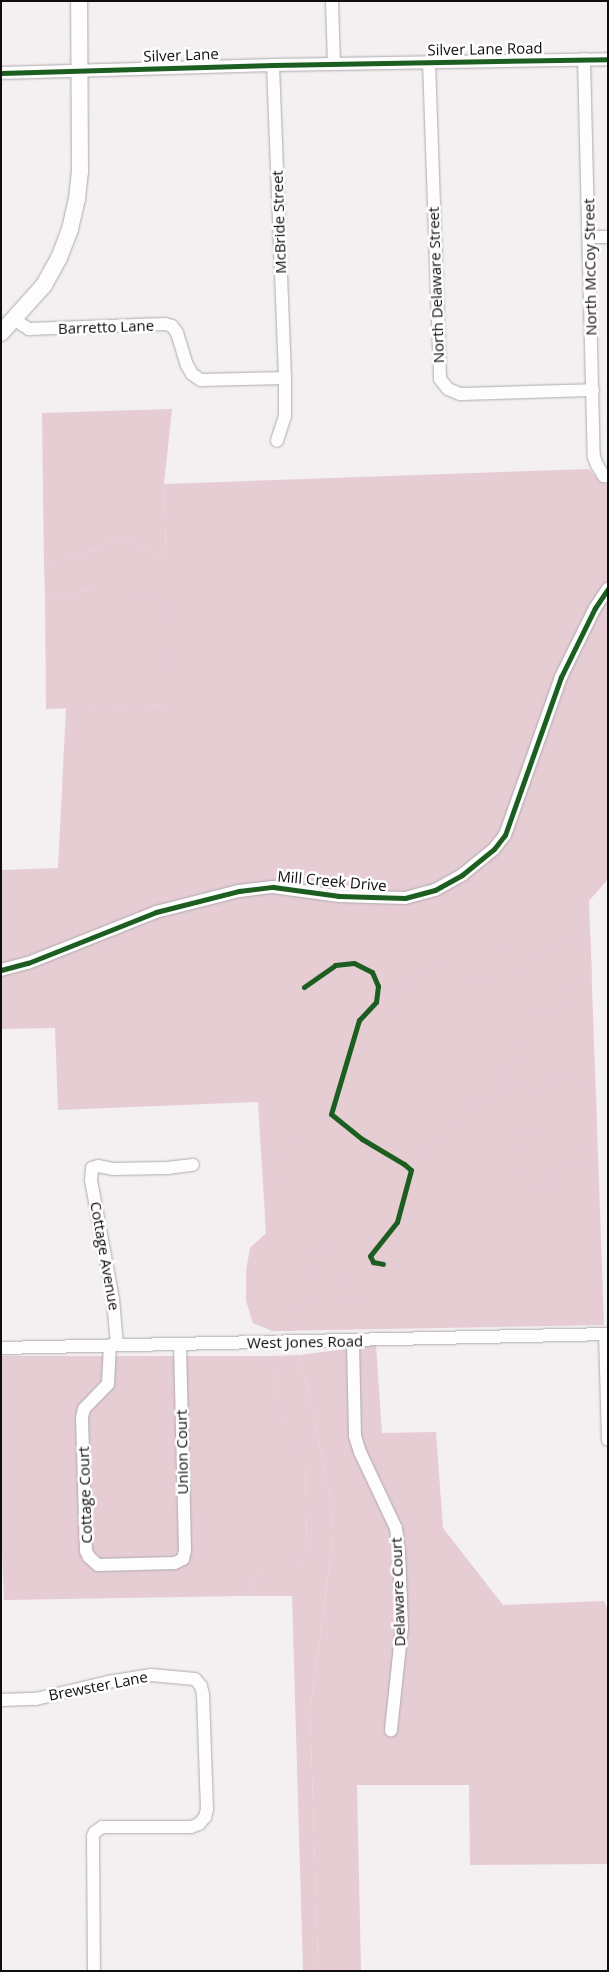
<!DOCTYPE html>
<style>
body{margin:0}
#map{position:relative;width:609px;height:1972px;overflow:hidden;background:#f4eff1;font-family:"Open Sans",sans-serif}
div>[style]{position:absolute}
.green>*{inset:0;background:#e6cdd4}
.forest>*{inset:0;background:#e6ccd3}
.roads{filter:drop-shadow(0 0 1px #aeaaac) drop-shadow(0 0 1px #aeaaac)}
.minor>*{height:12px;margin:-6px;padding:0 6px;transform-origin:6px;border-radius:6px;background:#fdfdfd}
.major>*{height:16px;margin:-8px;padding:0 8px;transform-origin:8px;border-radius:8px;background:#fdfdfd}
.cycleway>*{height:5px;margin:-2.5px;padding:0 2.5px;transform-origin:2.5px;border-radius:2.5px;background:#1b5e20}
span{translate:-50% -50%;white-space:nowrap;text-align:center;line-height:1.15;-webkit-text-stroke:5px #fff;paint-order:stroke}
.street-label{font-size:15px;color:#0f0d0e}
.frame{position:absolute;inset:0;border:2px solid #0f0d0e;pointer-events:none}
</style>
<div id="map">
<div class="green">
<i style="clip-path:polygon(589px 469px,600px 482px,608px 484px,608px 879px,589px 901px,604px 1325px,272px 1331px,258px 1102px,58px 1110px,55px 1028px,1px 1029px,1px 870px,58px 868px,66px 708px,172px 705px,99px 588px,45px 598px,44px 565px,104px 547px,118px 535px,166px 558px,164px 484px)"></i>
<i style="clip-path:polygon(376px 1345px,382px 1433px,436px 1432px,443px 1528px,503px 1605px,604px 1601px,608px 1610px,608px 1864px,470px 1865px,469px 1785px,357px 1785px,361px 1970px,306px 1971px,318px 1962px,310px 1711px,331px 1555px,333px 1510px,300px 1355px)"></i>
<i style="clip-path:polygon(1px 1356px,270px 1356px,288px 1438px,305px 1459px,307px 1547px,299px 1570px,261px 1570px,242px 1596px,4px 1600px,1px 1523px)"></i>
</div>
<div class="forest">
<i style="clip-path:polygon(172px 409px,164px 484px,166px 558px,118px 535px,104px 547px,44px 565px,42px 413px)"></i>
<i style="clip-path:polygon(99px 588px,168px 602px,172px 705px,46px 709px,45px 598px)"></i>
<i style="clip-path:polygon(590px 934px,592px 974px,554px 1007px,528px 1014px,518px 1034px,513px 1061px,493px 1086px,443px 1134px,400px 1167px,406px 1190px,401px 1212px,374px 1257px,365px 1296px,356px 1307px,344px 1304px,339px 1288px,337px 1256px,323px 1243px,312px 1250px,317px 1264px,312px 1291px,300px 1310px,296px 1331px,272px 1331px,253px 1323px,246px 1301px,246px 1271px,250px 1248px,266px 1233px,265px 1202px,280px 1154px,299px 1131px,332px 1123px,361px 1027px,376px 1012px,393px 1018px,398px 989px,428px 965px,444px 966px,460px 978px,490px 976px,489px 956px,510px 945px,516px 963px,529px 970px,550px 952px,574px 936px)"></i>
<i style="clip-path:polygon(557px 1071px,574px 1074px,585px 1087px,596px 1094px,597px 1142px,583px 1161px,560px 1169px,551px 1181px,538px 1189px,529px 1184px,523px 1173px,521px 1151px,530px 1128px,515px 1129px,507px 1118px,509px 1099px,516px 1087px,545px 1093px,547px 1078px)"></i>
<i style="clip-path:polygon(300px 1355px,333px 1510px,331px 1554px,310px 1711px,318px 1962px,306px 1971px,303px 1971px,292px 1596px,242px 1596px,261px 1570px,299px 1570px,307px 1547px,305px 1459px,288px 1439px,270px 1356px)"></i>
</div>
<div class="roads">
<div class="minor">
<i style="left:332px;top:1px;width:63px;rotate:88.2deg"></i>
<i style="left:584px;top:59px;width:398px;rotate:88.6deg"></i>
<i style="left:594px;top:457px;width:9px;rotate:69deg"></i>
<i style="left:597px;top:465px;width:13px;rotate:58deg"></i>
<i style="left:604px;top:476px;width:4px"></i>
<i style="left:429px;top:62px;width:317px;rotate:88deg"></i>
<i style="left:440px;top:379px;width:13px;rotate:51deg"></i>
<i style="left:448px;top:389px;width:13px;rotate:23deg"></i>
<i style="left:460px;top:394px;width:133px;rotate:-1.7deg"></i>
<i style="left:273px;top:65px;width:313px;rotate:87.8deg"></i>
<i style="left:285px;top:378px;width:38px;rotate:90deg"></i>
<i style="left:285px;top:416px;width:26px;rotate:108deg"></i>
<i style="left:1px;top:73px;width:272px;rotate:-1.7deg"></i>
<i style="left:273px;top:65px;width:335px;rotate:-1deg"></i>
<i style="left:589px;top:237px;width:19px"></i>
<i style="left:15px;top:320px;width:17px;rotate:33deg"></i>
<i style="left:29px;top:329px;width:136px;rotate:-2.1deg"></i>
<i style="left:165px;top:324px;width:7px;rotate:16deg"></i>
<i style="left:172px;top:326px;width:9px;rotate:54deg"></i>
<i style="left:177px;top:333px;width:34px;rotate:73deg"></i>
<i style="left:187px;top:365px;width:10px;rotate:61deg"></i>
<i style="left:192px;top:374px;width:11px;rotate:34deg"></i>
<i style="left:201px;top:380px;width:84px;rotate:-1.4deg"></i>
<i style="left:1px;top:970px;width:28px;rotate:-15deg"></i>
<i style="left:28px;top:963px;width:138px;rotate:-21.7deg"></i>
<i style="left:156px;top:912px;width:86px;rotate:-14.2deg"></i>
<i style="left:239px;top:891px;width:34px;rotate:-7deg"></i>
<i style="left:273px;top:887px;width:67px;rotate:7.8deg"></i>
<i style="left:339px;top:896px;width:66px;rotate:1.7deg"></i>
<i style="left:405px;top:898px;width:31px;rotate:-15deg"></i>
<i style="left:435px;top:890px;width:31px;rotate:-29deg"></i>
<i style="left:462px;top:875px;width:41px;rotate:-39.1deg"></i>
<i style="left:494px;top:849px;width:18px;rotate:-52deg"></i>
<i style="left:505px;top:835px;width:168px;rotate:-70.5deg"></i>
<i style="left:561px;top:677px;width:77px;rotate:-63.8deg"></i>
<i style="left:595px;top:608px;width:23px;rotate:-56deg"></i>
<i style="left:605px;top:1334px;width:106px;rotate:88.4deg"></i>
<i style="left:353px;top:1341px;width:95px;rotate:88.8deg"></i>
<i style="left:355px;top:1436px;width:17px;rotate:73deg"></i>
<i style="left:360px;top:1452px;width:84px;rotate:64.7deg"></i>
<i style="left:396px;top:1528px;width:24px;rotate:83deg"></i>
<i style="left:399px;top:1552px;width:75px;rotate:87.7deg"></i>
<i style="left:402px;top:1627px;width:104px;rotate:96.1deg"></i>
<i style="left:110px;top:1345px;width:39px;rotate:93deg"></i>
<i style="left:108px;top:1384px;width:35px;rotate:134deg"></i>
<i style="left:84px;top:1409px;width:9px;rotate:103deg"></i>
<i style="left:82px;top:1418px;width:133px;rotate:88.3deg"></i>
<i style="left:86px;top:1551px;width:7px;rotate:63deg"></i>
<i style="left:89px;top:1557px;width:12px;rotate:42deg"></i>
<i style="left:98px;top:1565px;width:77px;rotate:-1.5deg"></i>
<i style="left:175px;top:1563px;width:9px;rotate:-27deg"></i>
<i style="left:183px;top:1559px;width:9px;rotate:-77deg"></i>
<i style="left:185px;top:1550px;width:206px;rotate:-91.4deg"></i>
<i style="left:117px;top:1345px;width:46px;rotate:-95deg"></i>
<i style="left:113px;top:1299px;width:121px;rotate:-100.5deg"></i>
<i style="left:91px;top:1180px;width:12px;rotate:-85deg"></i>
<i style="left:92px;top:1168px;width:6px;rotate:-18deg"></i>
<i style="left:98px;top:1166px;width:15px;rotate:11deg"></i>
<i style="left:113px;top:1169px;width:54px;rotate:-1.1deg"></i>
<i style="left:167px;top:1168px;width:26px;rotate:-7deg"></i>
<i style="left:1px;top:1348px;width:607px;rotate:-1.32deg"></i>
<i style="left:1px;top:1700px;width:35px;rotate:-2deg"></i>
<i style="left:36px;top:1699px;width:74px;rotate:-13.3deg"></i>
<i style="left:108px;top:1682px;width:44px;rotate:-9.2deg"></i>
<i style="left:151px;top:1675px;width:44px;rotate:5.2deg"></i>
<i style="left:195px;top:1679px;width:9px;rotate:49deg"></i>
<i style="left:201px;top:1686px;width:9px;rotate:77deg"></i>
<i style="left:203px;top:1695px;width:114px;rotate:88deg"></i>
<i style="left:207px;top:1809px;width:8px;rotate:104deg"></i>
<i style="left:205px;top:1817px;width:9px;rotate:131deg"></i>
<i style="left:199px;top:1824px;width:9px;rotate:159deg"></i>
<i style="left:191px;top:1827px;width:89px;rotate:180deg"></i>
<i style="left:102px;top:1827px;width:9px;rotate:144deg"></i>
<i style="left:95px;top:1832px;width:4px;rotate:117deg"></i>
<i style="left:93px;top:1836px;width:135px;rotate:89.6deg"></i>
</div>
<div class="major">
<i style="left:1px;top:333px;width:64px;rotate:-48.1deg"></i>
<i style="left:44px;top:285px;width:31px;rotate:-61deg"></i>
<i style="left:59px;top:258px;width:31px;rotate:-69deg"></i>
<i style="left:70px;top:229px;width:31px;rotate:-77deg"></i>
<i style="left:77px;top:199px;width:27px;rotate:-84deg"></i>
<i style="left:80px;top:172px;width:171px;rotate:-90.3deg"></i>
</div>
</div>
<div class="cycleway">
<i style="left:1px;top:73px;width:272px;rotate:-1.7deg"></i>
<i style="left:273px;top:65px;width:335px;rotate:-1deg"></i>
<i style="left:1px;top:970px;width:28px;rotate:-15deg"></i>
<i style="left:28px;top:963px;width:138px;rotate:-21.7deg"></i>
<i style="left:156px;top:912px;width:86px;rotate:-14.2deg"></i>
<i style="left:239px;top:891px;width:34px;rotate:-7deg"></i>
<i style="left:273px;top:887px;width:67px;rotate:7.8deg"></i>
<i style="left:339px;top:896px;width:66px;rotate:1.7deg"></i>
<i style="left:405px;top:898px;width:31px;rotate:-15deg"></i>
<i style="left:435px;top:890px;width:31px;rotate:-29deg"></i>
<i style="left:462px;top:875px;width:41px;rotate:-39.1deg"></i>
<i style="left:494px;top:849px;width:18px;rotate:-52deg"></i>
<i style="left:505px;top:835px;width:168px;rotate:-70.5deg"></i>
<i style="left:561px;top:677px;width:77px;rotate:-63.8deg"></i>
<i style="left:595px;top:608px;width:23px;rotate:-56deg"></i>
<i style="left:304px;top:987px;width:38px;rotate:-35deg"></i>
<i style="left:335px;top:965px;width:19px;rotate:-6deg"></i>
<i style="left:354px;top:963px;width:20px;rotate:27deg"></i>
<i style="left:372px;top:972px;width:15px;rotate:67deg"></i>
<i style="left:378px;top:986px;width:16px;rotate:97deg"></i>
<i style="left:376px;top:1002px;width:25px;rotate:133deg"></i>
<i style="left:359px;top:1020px;width:98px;rotate:106.6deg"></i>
<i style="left:331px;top:1114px;width:40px;rotate:39deg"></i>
<i style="left:362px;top:1139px;width:49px;rotate:30.8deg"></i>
<i style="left:404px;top:1164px;width:9px;rotate:41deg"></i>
<i style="left:411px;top:1170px;width:54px;rotate:105.1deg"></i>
<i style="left:397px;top:1222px;width:43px;rotate:128.5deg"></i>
<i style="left:370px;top:1256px;width:7px;rotate:63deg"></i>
<i style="left:373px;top:1262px;width:10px;rotate:11deg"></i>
</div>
<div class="street-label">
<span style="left:485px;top:49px;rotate:-1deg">Silver Lane Road</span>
<span style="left:181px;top:55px;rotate:-2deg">Silver Lane</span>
<span style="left:279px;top:222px;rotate:-92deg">McBride Street</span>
<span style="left:590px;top:267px;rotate:-91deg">North McCoy Street</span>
<span style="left:436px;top:285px;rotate:-92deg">North Delaware Street</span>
<span style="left:106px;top:327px;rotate:-2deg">Barretto Lane</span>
<span style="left:332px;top:881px;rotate:5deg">Mill Creek Drive</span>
<span style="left:105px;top:1256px;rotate:80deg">Cottage Avenue</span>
<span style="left:305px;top:1342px;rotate:-1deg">West Jones Road</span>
<span style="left:182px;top:1452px;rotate:-91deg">Union Court</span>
<span style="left:85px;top:1495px;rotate:-92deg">Cottage Court</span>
<span style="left:398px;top:1592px;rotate:-92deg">Delaware Court</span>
<span style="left:98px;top:1686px;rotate:-11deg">Brewster Lane</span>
</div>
<div class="frame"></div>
</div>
